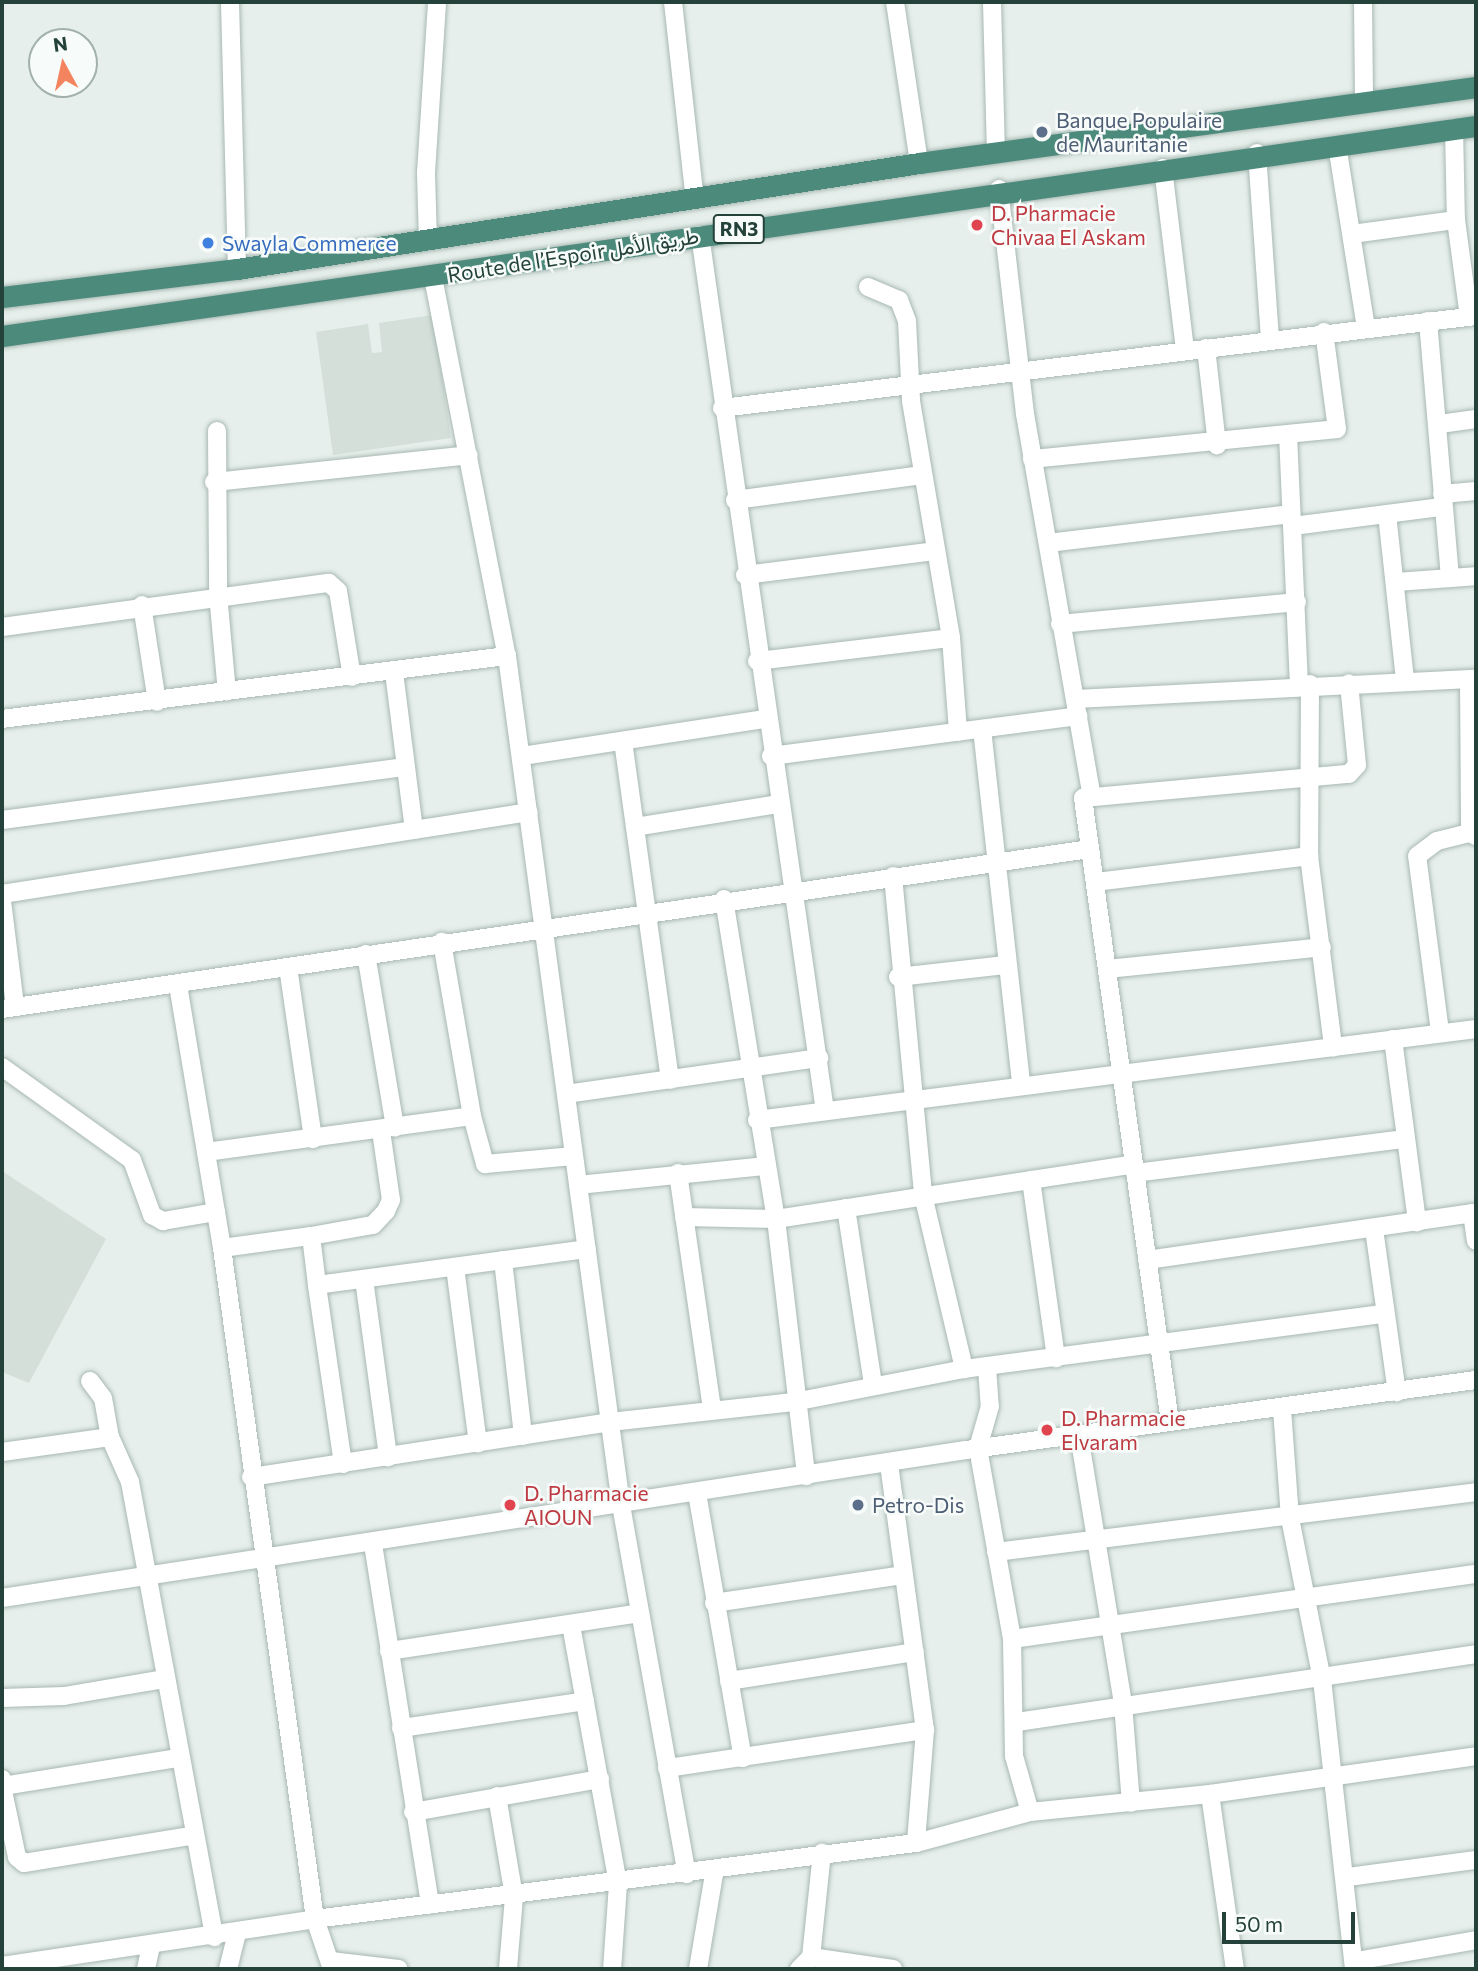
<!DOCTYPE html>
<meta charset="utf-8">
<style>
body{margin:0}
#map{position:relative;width:1478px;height:1971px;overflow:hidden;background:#e6efeb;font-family:Commissioner,Vazirmatn,sans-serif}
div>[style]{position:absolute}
.built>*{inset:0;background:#d4dfda}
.roads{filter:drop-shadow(0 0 2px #a8b8b2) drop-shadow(0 0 2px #a8b8b2)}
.minor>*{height:18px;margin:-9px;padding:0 9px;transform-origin:9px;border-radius:9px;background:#fff}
.trunk>*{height:21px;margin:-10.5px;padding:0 10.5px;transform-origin:10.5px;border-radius:10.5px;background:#4c8a7c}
.dots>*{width:19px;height:19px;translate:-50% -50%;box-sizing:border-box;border:4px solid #f7fbf9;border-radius:50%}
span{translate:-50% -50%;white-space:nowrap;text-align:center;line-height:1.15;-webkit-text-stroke:5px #f7fbf9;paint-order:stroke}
.shield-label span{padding:2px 5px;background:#f7fbf9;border:2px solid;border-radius:5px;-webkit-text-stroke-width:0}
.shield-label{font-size:19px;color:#24423a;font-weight:700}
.service-label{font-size:21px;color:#4e5e75}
.left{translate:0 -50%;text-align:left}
.health-label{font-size:21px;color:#be3a42}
.shop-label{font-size:21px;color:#366cbe}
.street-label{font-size:21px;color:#24423a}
.frame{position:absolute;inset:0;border:4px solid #24423a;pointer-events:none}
.north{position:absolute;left:28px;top:28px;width:70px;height:70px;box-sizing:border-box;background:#f7fbf9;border:2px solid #a3b1ad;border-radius:50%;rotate:352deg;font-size:19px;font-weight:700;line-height:28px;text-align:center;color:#24423a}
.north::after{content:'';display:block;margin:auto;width:24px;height:32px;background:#f4845f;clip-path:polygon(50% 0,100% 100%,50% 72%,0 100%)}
.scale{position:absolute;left:1222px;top:1912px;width:133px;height:32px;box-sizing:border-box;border:4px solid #24423a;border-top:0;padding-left:9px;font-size:21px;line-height:24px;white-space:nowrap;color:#24423a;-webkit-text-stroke:5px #f7fbf9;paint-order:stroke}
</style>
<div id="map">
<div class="built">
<i style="clip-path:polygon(433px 315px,451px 438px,333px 455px,316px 332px,368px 324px,372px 353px,382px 352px,379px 323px)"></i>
<i style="clip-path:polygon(2px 1171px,106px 1239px,29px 1383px,2px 1372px)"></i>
</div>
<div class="roads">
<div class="minor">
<i style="left:230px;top:2px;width:267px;rotate:88.5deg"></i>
<i style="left:673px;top:2px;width:199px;rotate:83.7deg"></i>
<i style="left:895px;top:2px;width:163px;rotate:81.5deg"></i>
<i style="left:992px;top:2px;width:151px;rotate:88.5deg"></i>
<i style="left:1363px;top:2px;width:100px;rotate:89.4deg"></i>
<i style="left:1454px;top:128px;width:92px;rotate:88.8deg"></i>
<i style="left:1337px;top:145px;width:185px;rotate:81deg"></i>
<i style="left:1257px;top:153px;width:186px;rotate:86deg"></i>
<i style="left:1163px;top:168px;width:183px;rotate:83.1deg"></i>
<i style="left:999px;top:189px;width:226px;rotate:83.4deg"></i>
<i style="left:1025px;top:414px;width:389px;rotate:80.1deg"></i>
<i style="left:1352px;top:234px;width:105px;rotate:-7.7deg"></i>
<i style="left:1456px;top:220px;width:98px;rotate:82.4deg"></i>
<i style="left:700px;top:235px;width:885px;rotate:81.88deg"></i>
<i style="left:428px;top:241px;width:68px;rotate:-91.7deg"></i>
<i style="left:426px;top:173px;width:171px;rotate:-86.3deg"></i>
<i style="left:433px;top:277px;width:386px;rotate:79deg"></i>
<i style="left:507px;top:656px;width:857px;rotate:82.35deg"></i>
<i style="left:621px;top:1505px;width:375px;rotate:79.9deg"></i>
<i style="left:868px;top:287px;width:34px;rotate:23deg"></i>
<i style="left:899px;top:300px;width:22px;rotate:69deg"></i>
<i style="left:907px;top:321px;width:80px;rotate:87.1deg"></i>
<i style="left:911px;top:401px;width:240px;rotate:80.4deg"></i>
<i style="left:951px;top:638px;width:94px;rotate:85.7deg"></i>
<i style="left:1428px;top:321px;width:258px;rotate:85.1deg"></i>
<i style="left:1206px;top:348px;width:98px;rotate:83.5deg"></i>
<i style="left:722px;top:408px;width:760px;rotate:-6.96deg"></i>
<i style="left:1440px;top:424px;width:36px;rotate:-8deg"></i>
<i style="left:217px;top:431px;width:163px;rotate:89.6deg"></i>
<i style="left:218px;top:594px;width:98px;rotate:84.8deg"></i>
<i style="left:1288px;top:434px;width:250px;rotate:87.5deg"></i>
<i style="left:1032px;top:459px;width:306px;rotate:-5.6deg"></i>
<i style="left:1337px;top:429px;width:98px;rotate:-97.6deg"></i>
<i style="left:214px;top:482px;width:256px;rotate:-6deg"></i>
<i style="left:1442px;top:494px;width:34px;rotate:-5deg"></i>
<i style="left:735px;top:500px;width:189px;rotate:-7.6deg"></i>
<i style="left:1387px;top:514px;width:168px;rotate:83.8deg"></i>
<i style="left:1293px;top:526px;width:150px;rotate:-7.3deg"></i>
<i style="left:1048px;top:543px;width:245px;rotate:-6.8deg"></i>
<i style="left:745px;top:575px;width:191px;rotate:-7.2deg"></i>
<i style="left:1395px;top:582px;width:81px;rotate:-4.2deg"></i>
<i style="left:142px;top:605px;width:98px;rotate:81.2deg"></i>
<i style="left:1060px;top:624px;width:238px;rotate:-5.3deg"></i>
<i style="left:2px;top:627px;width:330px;rotate:-7.7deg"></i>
<i style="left:329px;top:583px;width:12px;rotate:42deg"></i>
<i style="left:338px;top:591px;width:87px;rotate:80.8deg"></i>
<i style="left:757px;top:661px;width:195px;rotate:-6.8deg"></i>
<i style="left:394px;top:672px;width:159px;rotate:82.8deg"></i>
<i style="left:1469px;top:680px;width:153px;rotate:89.6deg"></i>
<i style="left:1470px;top:833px;width:7px;rotate:27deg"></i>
<i style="left:1310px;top:684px;width:172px;rotate:90.3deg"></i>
<i style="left:1309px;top:856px;width:193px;rotate:82.8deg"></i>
<i style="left:1075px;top:699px;width:401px;rotate:-2.9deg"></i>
<i style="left:2px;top:719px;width:509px;rotate:-7.11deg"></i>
<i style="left:982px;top:729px;width:355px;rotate:83.7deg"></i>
<i style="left:623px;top:741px;width:342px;rotate:82.1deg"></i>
<i style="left:522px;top:756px;width:246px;rotate:-8.7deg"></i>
<i style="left:771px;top:756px;width:310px;rotate:-7.4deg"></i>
<i style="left:2px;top:820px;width:407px;rotate:-7.5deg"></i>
<i style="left:635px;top:827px;width:145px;rotate:-9.1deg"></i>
<i style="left:893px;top:876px;width:320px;rotate:84.6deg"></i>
<i style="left:923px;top:1195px;width:179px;rotate:76.7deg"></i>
<i style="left:1095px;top:882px;width:216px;rotate:-6.9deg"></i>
<i style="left:2px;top:894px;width:533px;rotate:-8.84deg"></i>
<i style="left:724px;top:899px;width:324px;rotate:80.8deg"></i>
<i style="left:776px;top:1219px;width:259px;rotate:83.3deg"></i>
<i style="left:2px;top:901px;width:106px;rotate:82.9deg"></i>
<i style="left:366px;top:954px;width:176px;rotate:80.5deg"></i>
<i style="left:288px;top:967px;width:174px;rotate:81.7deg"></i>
<i style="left:1107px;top:969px;width:216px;rotate:-5.8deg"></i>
<i style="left:898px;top:977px;width:108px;rotate:-6.4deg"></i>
<i style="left:178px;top:985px;width:267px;rotate:80.5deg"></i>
<i style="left:222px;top:1248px;width:677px;rotate:82.11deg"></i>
<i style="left:315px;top:1919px;width:53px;rotate:71.2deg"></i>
<i style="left:2px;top:1009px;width:1100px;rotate:-8.37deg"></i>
<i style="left:1440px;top:1032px;width:177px;rotate:-97.4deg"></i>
<i style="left:1417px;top:856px;width:25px;rotate:-37deg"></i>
<i style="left:1437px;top:841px;width:34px;rotate:-14deg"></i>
<i style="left:1393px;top:1039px;width:185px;rotate:82.5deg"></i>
<i style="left:2px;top:1067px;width:160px;rotate:35.6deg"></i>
<i style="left:132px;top:1160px;width:59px;rotate:70deg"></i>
<i style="left:152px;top:1215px;width:13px;rotate:29deg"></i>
<i style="left:163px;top:1221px;width:54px;rotate:-9.6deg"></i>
<i style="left:566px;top:1094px;width:256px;rotate:-8.1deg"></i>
<i style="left:472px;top:1116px;width:50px;rotate:74.8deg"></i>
<i style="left:485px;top:1164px;width:89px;rotate:-5.1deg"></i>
<i style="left:757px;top:1120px;width:725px;rotate:-7.21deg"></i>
<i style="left:206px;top:1152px;width:268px;rotate:-7.7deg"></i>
<i style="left:472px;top:1116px;width:177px;rotate:-99.8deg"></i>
<i style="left:678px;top:1173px;width:239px;rotate:81.8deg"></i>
<i style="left:1135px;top:1173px;width:273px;rotate:-7.2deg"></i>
<i style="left:1031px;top:1180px;width:180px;rotate:82deg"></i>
<i style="left:578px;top:1185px;width:187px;rotate:-5.8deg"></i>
<i style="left:846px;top:1208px;width:179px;rotate:81.3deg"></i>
<i style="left:684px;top:1217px;width:92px;rotate:1.2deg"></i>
<i style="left:776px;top:1219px;width:362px;rotate:-8.7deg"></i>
<i style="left:1374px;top:1229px;width:165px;rotate:82deg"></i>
<i style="left:311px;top:1236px;width:63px;rotate:-10.1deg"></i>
<i style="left:373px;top:1225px;width:19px;rotate:-47deg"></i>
<i style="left:386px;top:1211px;width:12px;rotate:-66deg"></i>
<i style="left:391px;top:1200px;width:70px;rotate:-98.2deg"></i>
<i style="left:222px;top:1248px;width:90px;rotate:-7.7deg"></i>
<i style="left:311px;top:1236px;width:49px;rotate:83deg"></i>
<i style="left:503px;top:1260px;width:177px;rotate:83.5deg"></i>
<i style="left:1147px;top:1260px;width:328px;rotate:-8.2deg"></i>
<i style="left:1472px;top:1213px;width:28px;rotate:82deg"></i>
<i style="left:455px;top:1267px;width:178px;rotate:82.6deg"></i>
<i style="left:364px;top:1279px;width:180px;rotate:82.3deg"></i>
<i style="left:987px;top:1367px;width:39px;rotate:86deg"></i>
<i style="left:990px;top:1406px;width:44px;rotate:105.9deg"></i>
<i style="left:978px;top:1448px;width:194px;rotate:79.9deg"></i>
<i style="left:1012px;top:1639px;width:117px;rotate:89deg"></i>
<i style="left:1014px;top:1756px;width:58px;rotate:74.1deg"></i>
<i style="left:90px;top:1381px;width:21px;rotate:53deg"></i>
<i style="left:103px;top:1398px;width:40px;rotate:80deg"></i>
<i style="left:1282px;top:1409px;width:109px;rotate:85.8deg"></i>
<i style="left:1290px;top:1518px;width:164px;rotate:78.8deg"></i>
<i style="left:1322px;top:1679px;width:292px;rotate:83.7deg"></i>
<i style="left:1170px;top:1422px;width:630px;rotate:-97.94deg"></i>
<i style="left:1083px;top:798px;width:267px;rotate:-5.2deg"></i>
<i style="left:1349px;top:774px;width:12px;rotate:-48deg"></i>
<i style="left:1357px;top:765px;width:82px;rotate:-95.6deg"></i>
<i style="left:1079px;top:1435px;width:273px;rotate:80.7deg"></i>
<i style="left:1123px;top:1704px;width:99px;rotate:85.4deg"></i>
<i style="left:2px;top:1452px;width:109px;rotate:-7.9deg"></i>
<i style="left:110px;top:1437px;width:49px;rotate:66deg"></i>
<i style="left:130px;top:1482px;width:463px;rotate:79.5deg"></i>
<i style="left:343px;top:1464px;width:181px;rotate:-98.3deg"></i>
<i style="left:317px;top:1285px;width:272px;rotate:-7.6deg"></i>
<i style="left:889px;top:1464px;width:268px;rotate:82.3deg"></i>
<i style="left:925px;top:1730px;width:113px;rotate:94.6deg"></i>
<i style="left:251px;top:1477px;width:363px;rotate:-8.7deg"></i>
<i style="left:610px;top:1422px;width:185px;rotate:-6.2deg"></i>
<i style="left:794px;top:1402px;width:173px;rotate:-11deg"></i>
<i style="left:964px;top:1369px;width:424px;rotate:-7.5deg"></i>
<i style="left:697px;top:1493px;width:269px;rotate:80.2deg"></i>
<i style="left:373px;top:1544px;width:365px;rotate:81deg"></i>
<i style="left:996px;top:1552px;width:484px;rotate:-7.1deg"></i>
<i style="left:2px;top:1598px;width:975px;rotate:-8.73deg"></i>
<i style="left:966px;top:1450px;width:515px;rotate:-7.82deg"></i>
<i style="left:714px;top:1603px;width:192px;rotate:-8.4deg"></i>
<i style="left:571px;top:1625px;width:263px;rotate:79.7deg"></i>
<i style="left:618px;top:1884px;width:85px;rotate:94deg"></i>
<i style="left:1012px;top:1639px;width:469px;rotate:-8deg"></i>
<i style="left:389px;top:1651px;width:253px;rotate:-8.6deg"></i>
<i style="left:729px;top:1681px;width:188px;rotate:-8.9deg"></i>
<i style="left:2px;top:1698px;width:62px;rotate:-1.8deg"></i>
<i style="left:64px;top:1696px;width:101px;rotate:-9.6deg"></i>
<i style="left:1017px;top:1722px;width:464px;rotate:-8.4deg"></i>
<i style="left:401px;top:1728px;width:186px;rotate:-8.3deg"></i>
<i style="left:667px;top:1768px;width:261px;rotate:-8.4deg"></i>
<i style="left:2px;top:1779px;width:7px;rotate:82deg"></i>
<i style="left:3px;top:1786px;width:176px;rotate:-9.1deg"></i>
<i style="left:2px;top:1786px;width:73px;rotate:78.1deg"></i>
<i style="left:17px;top:1857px;width:9px;rotate:41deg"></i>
<i style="left:24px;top:1863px;width:169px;rotate:-9.2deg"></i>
<i style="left:1210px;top:1794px;width:177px;rotate:81.9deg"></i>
<i style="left:497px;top:1796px;width:102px;rotate:80.4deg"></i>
<i style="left:514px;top:1897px;width:72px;rotate:94.8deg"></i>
<i style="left:413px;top:1812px;width:190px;rotate:-10deg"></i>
<i style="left:1348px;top:1877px;width:129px;rotate:-7.6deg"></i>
<i style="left:811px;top:1957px;width:83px;rotate:8.3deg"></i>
<i style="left:331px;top:1961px;width:68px;rotate:6.7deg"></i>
<i style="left:1356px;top:1961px;width:122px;rotate:-9.9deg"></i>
<i style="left:2px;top:1966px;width:317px;rotate:-8.5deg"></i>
<i style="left:315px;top:1919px;width:606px;rotate:-7.21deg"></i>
<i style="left:916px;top:1843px;width:118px;rotate:-15.2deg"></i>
<i style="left:1030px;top:1812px;width:181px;rotate:-5.7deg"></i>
<i style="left:1210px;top:1794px;width:269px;rotate:-8.1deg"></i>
<i style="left:146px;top:1969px;width:25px;rotate:-78deg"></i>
<i style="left:228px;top:1969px;width:37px;rotate:-76deg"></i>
<i style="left:698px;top:1969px;width:101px;rotate:-80.4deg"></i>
<i style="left:799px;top:1969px;width:17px;rotate:-45deg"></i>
<i style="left:811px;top:1957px;width:105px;rotate:-84deg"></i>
</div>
<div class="trunk">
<i style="left:2px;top:297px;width:237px;rotate:-6.8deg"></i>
<i style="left:237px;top:269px;width:690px;rotate:-8.83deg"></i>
<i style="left:919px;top:163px;width:562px;rotate:-7.77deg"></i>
<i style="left:2px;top:336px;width:1489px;rotate:-8.11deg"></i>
</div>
</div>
<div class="dots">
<i style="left:1042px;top:132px;background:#5c6f8a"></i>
<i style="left:977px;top:225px;background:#e0444e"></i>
<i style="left:208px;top:243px;background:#3f7fe0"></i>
<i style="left:1047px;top:1430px;background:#e0444e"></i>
<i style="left:510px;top:1505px;background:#e0444e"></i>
<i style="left:858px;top:1505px;background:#5c6f8a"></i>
</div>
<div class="shield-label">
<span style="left:739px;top:229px">RN3</span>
</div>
<div class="service-label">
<span class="left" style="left:1056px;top:132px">Banque Populaire<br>de Mauritanie</span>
<span class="left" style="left:872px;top:1505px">Petro-Dis</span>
</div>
<div class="health-label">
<span class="left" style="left:991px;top:225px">D. Pharmacie<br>Chivaa El Askam</span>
<span class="left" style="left:1061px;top:1430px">D. Pharmacie<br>Elvaram</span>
<span class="left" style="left:524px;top:1505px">D. Pharmacie<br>AIOUN</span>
</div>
<div class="shop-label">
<span class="left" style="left:222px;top:243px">Swayla Commerce</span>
</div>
<div class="street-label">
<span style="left:573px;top:255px;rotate:-9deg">Route de l’Espoir طريق الأمل</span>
</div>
<div class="frame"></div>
<div class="north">N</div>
<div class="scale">50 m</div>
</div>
